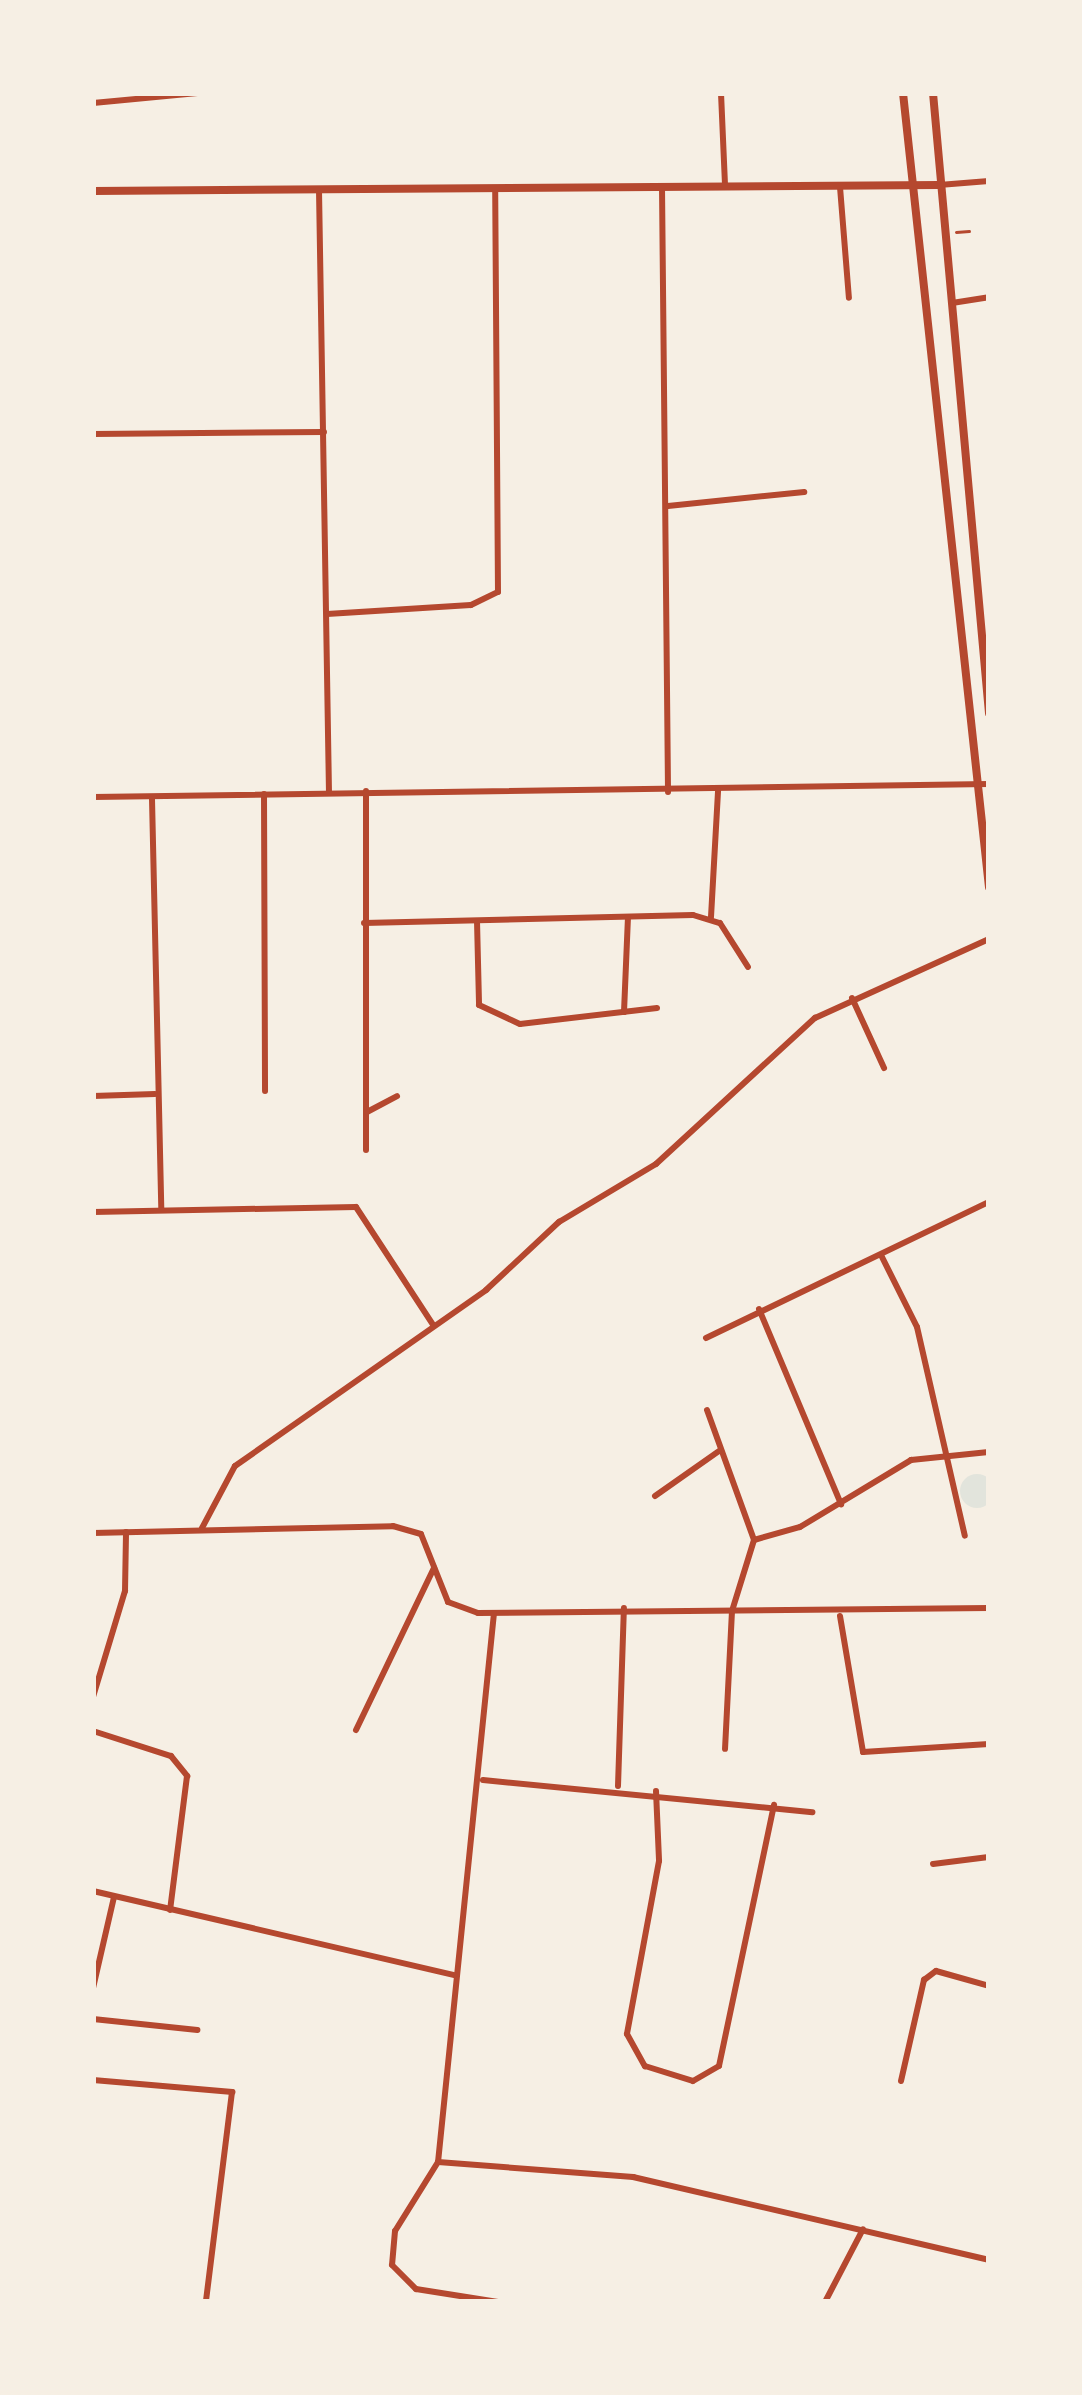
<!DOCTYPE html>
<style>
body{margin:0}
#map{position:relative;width:1082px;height:2395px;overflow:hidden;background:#f6efe4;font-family:Merriweather,serif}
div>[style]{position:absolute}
.green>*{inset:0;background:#e2e4dc}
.round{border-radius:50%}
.path>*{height:3px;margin:-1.5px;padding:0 1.5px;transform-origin:1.5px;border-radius:1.5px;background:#b5482f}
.minor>*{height:6px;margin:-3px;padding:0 3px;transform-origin:3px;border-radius:3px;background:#b5482f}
.tertiary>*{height:8px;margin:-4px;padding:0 4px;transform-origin:4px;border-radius:4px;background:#b5482f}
.secondary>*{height:8px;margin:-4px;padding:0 4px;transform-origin:4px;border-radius:4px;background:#b5482f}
span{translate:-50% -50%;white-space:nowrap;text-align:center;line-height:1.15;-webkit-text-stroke:10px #f6efe4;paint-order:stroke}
.frame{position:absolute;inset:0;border:96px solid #f6efe4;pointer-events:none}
</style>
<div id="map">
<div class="green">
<i class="round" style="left:960px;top:1474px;width:34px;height:34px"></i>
</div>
<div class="path">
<i style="left:956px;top:232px;width:13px;rotate:-4deg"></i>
</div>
<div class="minor">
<i style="left:243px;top:93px;width:125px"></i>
<i style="left:721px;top:93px;width:92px;rotate:87.5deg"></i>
<i style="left:93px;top:103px;width:105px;rotate:-5.4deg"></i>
<i style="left:939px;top:185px;width:50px;rotate:-4.6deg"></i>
<i style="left:662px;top:187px;width:605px;rotate:89.43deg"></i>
<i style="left:840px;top:187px;width:111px;rotate:85.4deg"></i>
<i style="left:319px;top:190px;width:602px;rotate:89.05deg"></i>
<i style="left:952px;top:303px;width:37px;rotate:-9deg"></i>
<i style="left:93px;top:434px;width:231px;rotate:-0.5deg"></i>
<i style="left:668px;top:506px;width:137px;rotate:-5.9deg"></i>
<i style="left:327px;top:614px;width:144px;rotate:-3.6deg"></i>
<i style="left:471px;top:605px;width:30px;rotate:-26deg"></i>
<i style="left:498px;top:592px;width:404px;rotate:-90.4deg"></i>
<i style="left:366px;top:791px;width:359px;rotate:90deg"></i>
<i style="left:264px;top:794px;width:297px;rotate:89.8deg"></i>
<i style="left:93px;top:797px;width:896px;rotate:-0.83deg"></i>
<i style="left:152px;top:799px;width:410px;rotate:88.7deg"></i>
<i style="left:711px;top:917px;width:127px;rotate:-86.8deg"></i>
<i style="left:477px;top:921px;width:84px;rotate:88.6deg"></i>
<i style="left:479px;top:1005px;width:45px;rotate:24.9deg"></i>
<i style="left:520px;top:1024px;width:138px;rotate:-6.7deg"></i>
<i style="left:364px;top:923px;width:329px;rotate:-1.4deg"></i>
<i style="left:693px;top:915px;width:28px;rotate:17deg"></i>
<i style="left:720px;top:923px;width:52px;rotate:57.5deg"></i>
<i style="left:852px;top:998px;width:77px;rotate:65.4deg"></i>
<i style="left:624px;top:1012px;width:95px;rotate:-87.6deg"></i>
<i style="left:93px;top:1096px;width:62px;rotate:-1.8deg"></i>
<i style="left:367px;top:1112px;width:34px;rotate:-28deg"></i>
<i style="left:93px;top:1212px;width:263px;rotate:-1.1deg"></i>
<i style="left:356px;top:1207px;width:142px;rotate:56.8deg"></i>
<i style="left:881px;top:1255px;width:80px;rotate:63.4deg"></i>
<i style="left:917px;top:1327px;width:214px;rotate:77.1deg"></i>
<i style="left:759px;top:1309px;width:212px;rotate:67.2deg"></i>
<i style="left:706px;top:1338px;width:314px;rotate:-25.7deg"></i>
<i style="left:707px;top:1410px;width:138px;rotate:70.1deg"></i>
<i style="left:754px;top:1540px;width:74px;rotate:107.2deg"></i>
<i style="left:732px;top:1611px;width:138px;rotate:92.9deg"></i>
<i style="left:655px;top:1496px;width:78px;rotate:-35.1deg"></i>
<i style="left:202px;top:1528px;width:70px;rotate:-62deg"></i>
<i style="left:235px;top:1466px;width:307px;rotate:-35deg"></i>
<i style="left:486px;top:1290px;width:100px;rotate:-43deg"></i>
<i style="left:559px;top:1222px;width:113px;rotate:-30.9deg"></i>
<i style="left:656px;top:1164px;width:216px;rotate:-42.6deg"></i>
<i style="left:815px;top:1018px;width:191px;rotate:-24.4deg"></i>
<i style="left:93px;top:1533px;width:300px;rotate:-1.3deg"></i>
<i style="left:393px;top:1526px;width:29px;rotate:16deg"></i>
<i style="left:421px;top:1534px;width:73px;rotate:68.3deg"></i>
<i style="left:448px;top:1602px;width:32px;rotate:20deg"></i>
<i style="left:478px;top:1613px;width:511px;rotate:-0.56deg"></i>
<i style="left:754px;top:1540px;width:48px;rotate:-15.8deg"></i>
<i style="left:800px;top:1527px;width:130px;rotate:-31.1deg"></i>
<i style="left:911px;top:1460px;width:78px;rotate:-5.9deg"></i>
<i style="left:494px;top:1613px;width:552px;rotate:95.82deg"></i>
<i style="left:438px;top:2162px;width:196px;rotate:4.4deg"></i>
<i style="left:633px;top:2177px;width:366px;rotate:13.1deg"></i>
<i style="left:840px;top:1616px;width:138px;rotate:80.4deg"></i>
<i style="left:863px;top:1752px;width:126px;rotate:-3.6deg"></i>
<i style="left:93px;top:1697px;width:111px;rotate:-73.2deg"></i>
<i style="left:125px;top:1591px;width:59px;rotate:-89deg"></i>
<i style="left:356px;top:1730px;width:180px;rotate:-64.3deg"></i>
<i style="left:93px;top:1731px;width:82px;rotate:17.8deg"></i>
<i style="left:171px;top:1756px;width:26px;rotate:51deg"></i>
<i style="left:187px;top:1776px;width:135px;rotate:97.2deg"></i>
<i style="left:483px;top:1780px;width:331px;rotate:5.6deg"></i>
<i style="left:618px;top:1786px;width:178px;rotate:-88.1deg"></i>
<i style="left:656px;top:1791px;width:70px;rotate:87.5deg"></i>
<i style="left:659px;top:1861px;width:176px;rotate:100.5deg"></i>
<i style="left:627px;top:2034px;width:37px;rotate:61deg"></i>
<i style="left:645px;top:2066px;width:50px;rotate:17.4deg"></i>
<i style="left:693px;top:2081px;width:30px;rotate:-30deg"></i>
<i style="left:719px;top:2066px;width:267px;rotate:-78.1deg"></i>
<i style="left:933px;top:1864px;width:56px;rotate:-7.1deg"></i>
<i style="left:93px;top:1891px;width:371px;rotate:13.1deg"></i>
<i style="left:93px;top:1988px;width:93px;rotate:-77deg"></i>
<i style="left:93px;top:2019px;width:105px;rotate:6deg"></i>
<i style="left:93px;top:2080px;width:140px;rotate:4.9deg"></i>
<i style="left:232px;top:2092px;width:212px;rotate:97.1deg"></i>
<i style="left:901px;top:2081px;width:104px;rotate:-77.2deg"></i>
<i style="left:924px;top:1980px;width:15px;rotate:-37deg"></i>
<i style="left:936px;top:1971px;width:55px;rotate:15.8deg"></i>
<i style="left:438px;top:2162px;width:81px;rotate:121.9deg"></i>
<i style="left:395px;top:2231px;width:34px;rotate:95deg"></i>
<i style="left:392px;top:2265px;width:34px;rotate:45deg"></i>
<i style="left:416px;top:2289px;width:83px;rotate:9deg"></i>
<i style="left:825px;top:2302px;width:82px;rotate:-62.5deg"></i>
</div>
<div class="tertiary">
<i style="left:93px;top:191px;width:846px;rotate:-0.41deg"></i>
</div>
<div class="secondary">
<i style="left:903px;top:93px;width:799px;rotate:83.82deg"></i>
<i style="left:933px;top:93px;width:623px;rotate:84.84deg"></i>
</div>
<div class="frame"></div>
</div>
